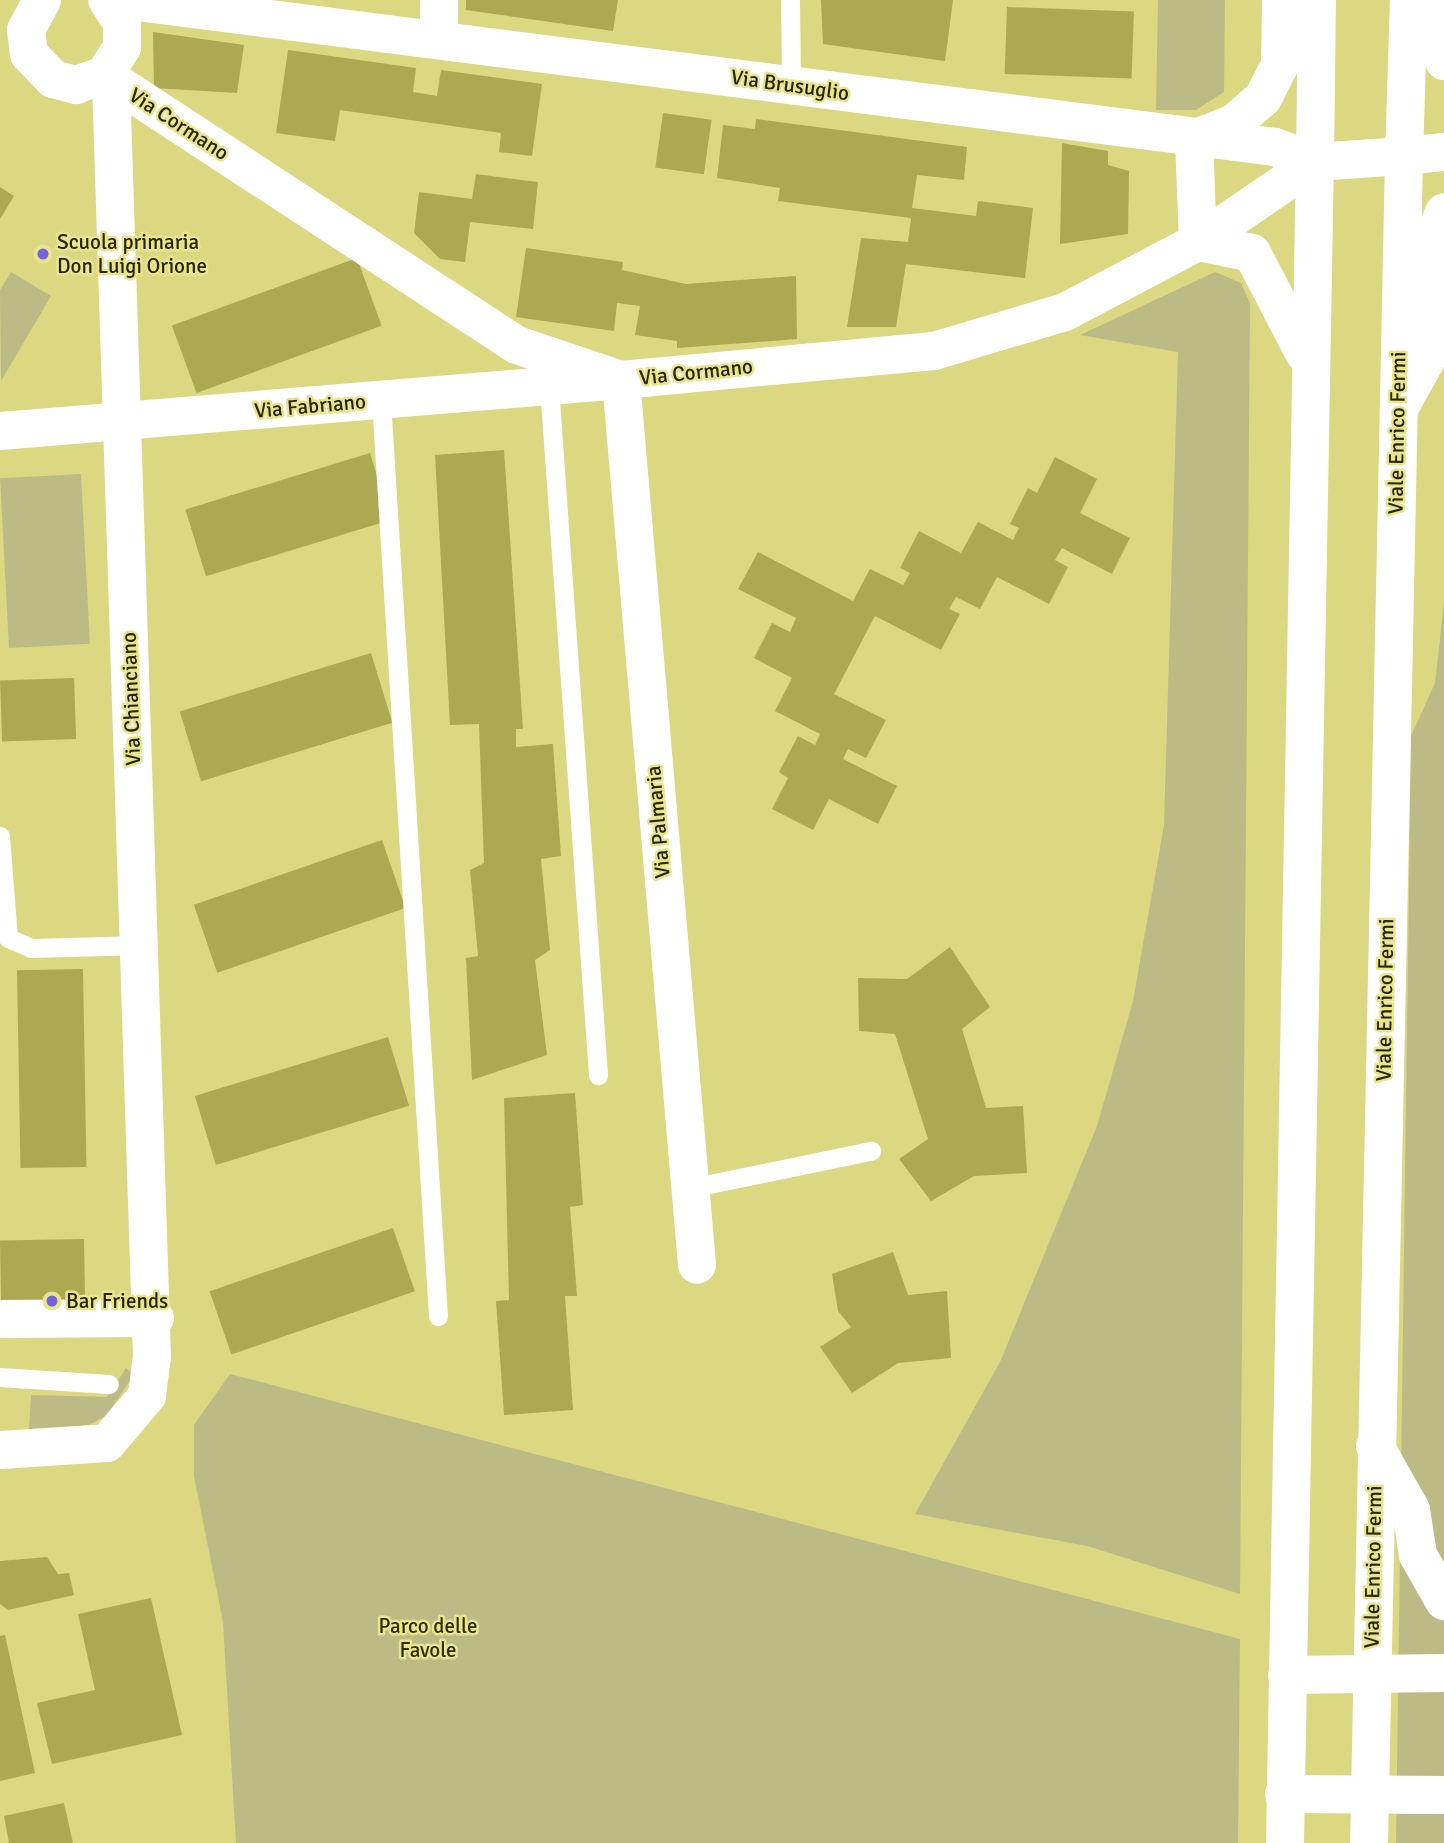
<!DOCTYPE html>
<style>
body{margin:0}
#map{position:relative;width:1444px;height:1843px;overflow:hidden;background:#dcd781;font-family:Signika,sans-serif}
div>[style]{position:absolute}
.green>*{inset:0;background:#bdbb85;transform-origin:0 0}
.building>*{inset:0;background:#ada852;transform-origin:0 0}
.service>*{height:19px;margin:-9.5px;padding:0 9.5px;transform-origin:9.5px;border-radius:9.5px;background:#fff}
.minor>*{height:38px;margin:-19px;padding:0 19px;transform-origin:19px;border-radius:19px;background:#fff}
.tertiary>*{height:38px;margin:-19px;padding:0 19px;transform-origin:19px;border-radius:19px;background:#fff}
.primary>*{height:38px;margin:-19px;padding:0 19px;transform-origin:19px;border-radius:19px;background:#fff}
.trunk>*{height:38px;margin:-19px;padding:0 19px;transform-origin:19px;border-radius:19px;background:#fff}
.dots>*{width:19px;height:19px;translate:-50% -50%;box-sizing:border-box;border:4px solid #e9e58e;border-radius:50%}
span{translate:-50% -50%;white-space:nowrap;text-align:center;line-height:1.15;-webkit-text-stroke:5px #e9e58e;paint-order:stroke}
.street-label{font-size:21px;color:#272501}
.poi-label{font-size:21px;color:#272501}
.left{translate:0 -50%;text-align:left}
.park-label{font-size:21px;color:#2e2c02}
</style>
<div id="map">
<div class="green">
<i style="clip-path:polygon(1158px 0,1225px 0,1224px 92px,1196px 110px,1156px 110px)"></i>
<i style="clip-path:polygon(11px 272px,51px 296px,1px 381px,0 290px)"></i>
<i style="clip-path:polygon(1215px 272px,1241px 283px,1250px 303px,1240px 1594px,1087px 1546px,915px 1514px,1000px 1362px,1097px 1126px,1133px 1001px,1164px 825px,1178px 352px,1080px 335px)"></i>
<i style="left:81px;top:474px;width:170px;height:81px;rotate:87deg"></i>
<i style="clip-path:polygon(1444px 603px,1444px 1843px,1396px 1843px,1411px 736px,1435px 683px)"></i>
<i style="clip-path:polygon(126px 1368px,134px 1375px,106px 1416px,89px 1425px,29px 1429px,31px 1395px,107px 1397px)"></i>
<i style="clip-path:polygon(230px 1374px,1240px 1639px,1238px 1843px,236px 1843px,223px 1622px,194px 1476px,194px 1425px)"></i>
</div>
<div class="building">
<i style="clip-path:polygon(466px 0,618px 0,613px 31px,466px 10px)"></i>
<i style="clip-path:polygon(821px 0,953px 0,945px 61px,823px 44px)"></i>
<i style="left:1007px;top:7px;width:127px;height:67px;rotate:2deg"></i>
<i style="clip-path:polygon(153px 32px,244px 45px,237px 93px,154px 88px)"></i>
<i style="clip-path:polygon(288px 50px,416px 68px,413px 92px,437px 96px,441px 70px,542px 84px,532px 156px,499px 152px,501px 133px,340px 110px,335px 141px,276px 133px)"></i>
<i style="left:663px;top:113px;width:49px;height:55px;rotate:8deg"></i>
<i style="clip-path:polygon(756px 119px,967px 147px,964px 180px,917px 175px,912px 208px,976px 216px,978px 201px,1033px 208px,1025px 278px,906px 264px,896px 327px,847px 327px,861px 238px,908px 242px,911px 218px,778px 201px,780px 188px,717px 178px,723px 125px,755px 129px)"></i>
<i style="clip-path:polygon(1062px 143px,1108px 151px,1108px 165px,1129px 171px,1128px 234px,1060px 244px)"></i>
<i style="clip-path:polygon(476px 174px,538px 182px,533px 229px,470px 222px,465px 262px,440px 259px,414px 233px,419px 192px,472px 199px)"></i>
<i style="clip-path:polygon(0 187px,14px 196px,0 219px)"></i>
<i style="clip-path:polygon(526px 248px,623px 262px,622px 270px,686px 284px,796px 276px,797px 339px,677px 348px,677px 341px,635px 335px,640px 306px,617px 303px,614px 331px,516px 317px)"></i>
<i style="left:357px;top:258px;width:72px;height:197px;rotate:70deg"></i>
<i style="clip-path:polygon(504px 450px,523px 729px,516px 729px,516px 747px,553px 744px,561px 856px,541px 859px,550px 950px,535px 960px,547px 1055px,472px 1080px,466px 958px,478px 956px,470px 870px,484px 863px,479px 724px,450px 725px,435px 455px)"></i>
<i style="left:370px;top:453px;width:70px;height:193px;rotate:73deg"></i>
<i style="clip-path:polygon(1055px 457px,1097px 479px,1080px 513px,1130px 538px,1112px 574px,1062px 548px,1055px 560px,1068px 567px,1049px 604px,997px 577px,980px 609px,956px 597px,949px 609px,960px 614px,941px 650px,875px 616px,834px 694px,886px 720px,866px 758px,848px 749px,843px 759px,897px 786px,878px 824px,829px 799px,813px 830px,772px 809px,788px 778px,779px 772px,798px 736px,815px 745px,820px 734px,775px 711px,792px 678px,754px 658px,772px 623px,790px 632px,796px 618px,738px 589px,758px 552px,853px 601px,870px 569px,903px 585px,910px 573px,900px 568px,919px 531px,961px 553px,978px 522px,1013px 540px,1019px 528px,1010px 524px,1028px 488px,1037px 493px)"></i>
<i style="left:371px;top:653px;width:73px;height:200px;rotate:73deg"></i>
<i style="left:74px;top:678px;width:61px;height:74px;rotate:88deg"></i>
<i style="left:382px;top:840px;width:72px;height:199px;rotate:71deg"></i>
<i style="clip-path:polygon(950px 947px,990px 1007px,962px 1029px,986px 1108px,1023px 1106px,1027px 1173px,974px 1176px,931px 1201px,899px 1159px,928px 1139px,895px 1034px,859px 1031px,858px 978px,907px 979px)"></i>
<i style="left:83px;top:969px;width:198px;height:66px;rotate:89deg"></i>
<i style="left:388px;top:1037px;width:72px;height:202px;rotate:73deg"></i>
<i style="clip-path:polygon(575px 1093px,583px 1205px,570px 1207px,577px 1296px,565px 1296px,573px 1410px,504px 1415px,496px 1301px,509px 1300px,504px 1098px)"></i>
<i style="left:393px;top:1228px;width:67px;height:194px;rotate:71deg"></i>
<i style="left:84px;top:1239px;width:65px;height:84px;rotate:89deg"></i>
<i style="clip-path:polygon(893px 1252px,908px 1295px,947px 1291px,951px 1358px,898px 1363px,852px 1393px,820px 1347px,851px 1327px,838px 1311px,832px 1274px)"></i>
<i style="clip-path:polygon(47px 1557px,58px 1574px,69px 1573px,74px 1595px,8px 1610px,0 1604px,0 1561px)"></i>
<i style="clip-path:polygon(151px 1598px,182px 1735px,52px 1764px,37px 1703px,95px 1690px,78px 1614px)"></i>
<i style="clip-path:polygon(5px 1635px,35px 1773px,0 1781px,0 1636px)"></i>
<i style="clip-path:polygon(64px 1803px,73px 1843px,9px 1843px,4px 1816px)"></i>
</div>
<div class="service">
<i style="left:790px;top:0;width:85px;rotate:89.3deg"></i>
<i style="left:549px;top:386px;width:691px;rotate:85.93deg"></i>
<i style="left:381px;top:400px;width:918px;rotate:86.44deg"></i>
<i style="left:0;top:836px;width:102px;rotate:85.5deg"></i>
<i style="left:8px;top:938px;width:25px;rotate:23deg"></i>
<i style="left:31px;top:948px;width:110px;rotate:-1.6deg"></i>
<i style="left:690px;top:1188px;width:185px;rotate:-11.6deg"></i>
<i style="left:0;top:1377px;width:109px;rotate:3.7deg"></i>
</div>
<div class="minor">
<i style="left:439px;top:36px;width:36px;rotate:-90deg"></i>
<i style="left:1194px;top:139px;width:103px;rotate:87.8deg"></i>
<i style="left:1404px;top:156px;width:40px;rotate:-5.7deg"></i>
<i style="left:0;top:431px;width:623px;rotate:-4.69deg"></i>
<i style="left:621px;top:380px;width:888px;rotate:85.09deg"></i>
<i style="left:0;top:1319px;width:155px;rotate:-0.4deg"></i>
<i style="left:0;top:1450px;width:107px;rotate:-3.7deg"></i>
<i style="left:107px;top:1443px;width:62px;rotate:-49.6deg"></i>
<i style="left:147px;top:1396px;width:38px;rotate:-83deg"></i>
<i style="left:152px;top:1358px;width:1280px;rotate:-91.84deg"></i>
</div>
<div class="tertiary">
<i style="left:42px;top:0;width:34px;rotate:118deg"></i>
<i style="left:26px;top:30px;width:24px;rotate:83deg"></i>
<i style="left:29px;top:54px;width:35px;rotate:46deg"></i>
<i style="left:53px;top:79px;width:24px;rotate:15deg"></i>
<i style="left:76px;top:85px;width:30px;rotate:-20deg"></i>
<i style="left:104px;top:75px;width:33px;rotate:-57deg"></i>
<i style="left:122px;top:47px;width:24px;rotate:-90deg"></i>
<i style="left:122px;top:23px;width:27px;rotate:-123deg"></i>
<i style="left:121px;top:0;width:1163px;rotate:7.26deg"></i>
<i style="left:1275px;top:147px;width:43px;rotate:20.6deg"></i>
<i style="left:1315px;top:162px;width:89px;rotate:-3.9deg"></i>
<i style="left:104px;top:75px;width:493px;rotate:33.2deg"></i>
<i style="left:517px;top:345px;width:110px;rotate:18.6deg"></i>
<i style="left:621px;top:380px;width:314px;rotate:-5.3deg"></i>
<i style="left:934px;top:351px;width:137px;rotate:-16.6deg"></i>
<i style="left:1065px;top:312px;width:150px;rotate:-27.8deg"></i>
<i style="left:1198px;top:242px;width:142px;rotate:-34.4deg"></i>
<i style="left:1375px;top:1446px;width:73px;rotate:60.6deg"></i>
<i style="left:1411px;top:1510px;width:46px;rotate:81.2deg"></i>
<i style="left:1418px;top:1555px;width:53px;rotate:60.5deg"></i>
<i style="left:1287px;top:1675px;width:157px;rotate:-0.7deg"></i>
<i style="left:1284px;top:1794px;width:160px;rotate:0.4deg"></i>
</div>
<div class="primary">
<i style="left:1198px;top:242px;width:55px;rotate:11.5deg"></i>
<i style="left:1252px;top:253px;width:113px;rotate:62.5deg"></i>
<i style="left:1400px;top:407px;width:72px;rotate:-60.9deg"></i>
<i style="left:1435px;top:344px;width:117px;rotate:-88.5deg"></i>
<i style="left:1438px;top:227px;width:16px;rotate:-68deg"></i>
<i style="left:1285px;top:1843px;width:1681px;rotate:-88.98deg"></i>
<i style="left:1369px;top:1843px;width:1687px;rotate:-88.81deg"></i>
</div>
<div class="trunk">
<i style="left:1425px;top:0;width:64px;rotate:72.7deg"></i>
<i style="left:1194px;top:139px;width:43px;rotate:-21.8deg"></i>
<i style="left:1234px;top:123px;width:38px;rotate:-41deg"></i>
<i style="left:1263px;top:98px;width:38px;rotate:-63deg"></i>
<i style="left:1280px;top:64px;width:64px;rotate:-89.1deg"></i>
<i style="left:1404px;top:156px;width:156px;rotate:-88.2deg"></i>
<i style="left:1315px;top:162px;width:162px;rotate:-89.3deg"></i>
</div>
<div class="dots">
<i style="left:43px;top:254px;background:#7563de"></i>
<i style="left:52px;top:1301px;background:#7563de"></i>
</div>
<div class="street-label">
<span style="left:790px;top:85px;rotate:8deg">Via Brusuglio</span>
<span style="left:179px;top:124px;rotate:33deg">Via Cormano</span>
<span style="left:696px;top:372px;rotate:-6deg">Via Cormano</span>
<span style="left:310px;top:406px;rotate:-5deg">Via Fabriano</span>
<span style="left:1397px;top:433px;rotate:-89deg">Viale Enrico Fermi</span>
<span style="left:131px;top:699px;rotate:-92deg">Via Chianciano</span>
<span style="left:658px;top:822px;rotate:-95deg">Via Palmaria</span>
<span style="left:1385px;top:1000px;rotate:-89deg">Viale Enrico Fermi</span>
<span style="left:1373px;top:1567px;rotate:-89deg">Viale Enrico Fermi</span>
</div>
<div class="poi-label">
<span class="left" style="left:57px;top:254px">Scuola primaria<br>Don Luigi Orione</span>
<span class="left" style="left:66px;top:1301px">Bar Friends</span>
</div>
<div class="park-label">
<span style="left:428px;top:1638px">Parco delle<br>Favole</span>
</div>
</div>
